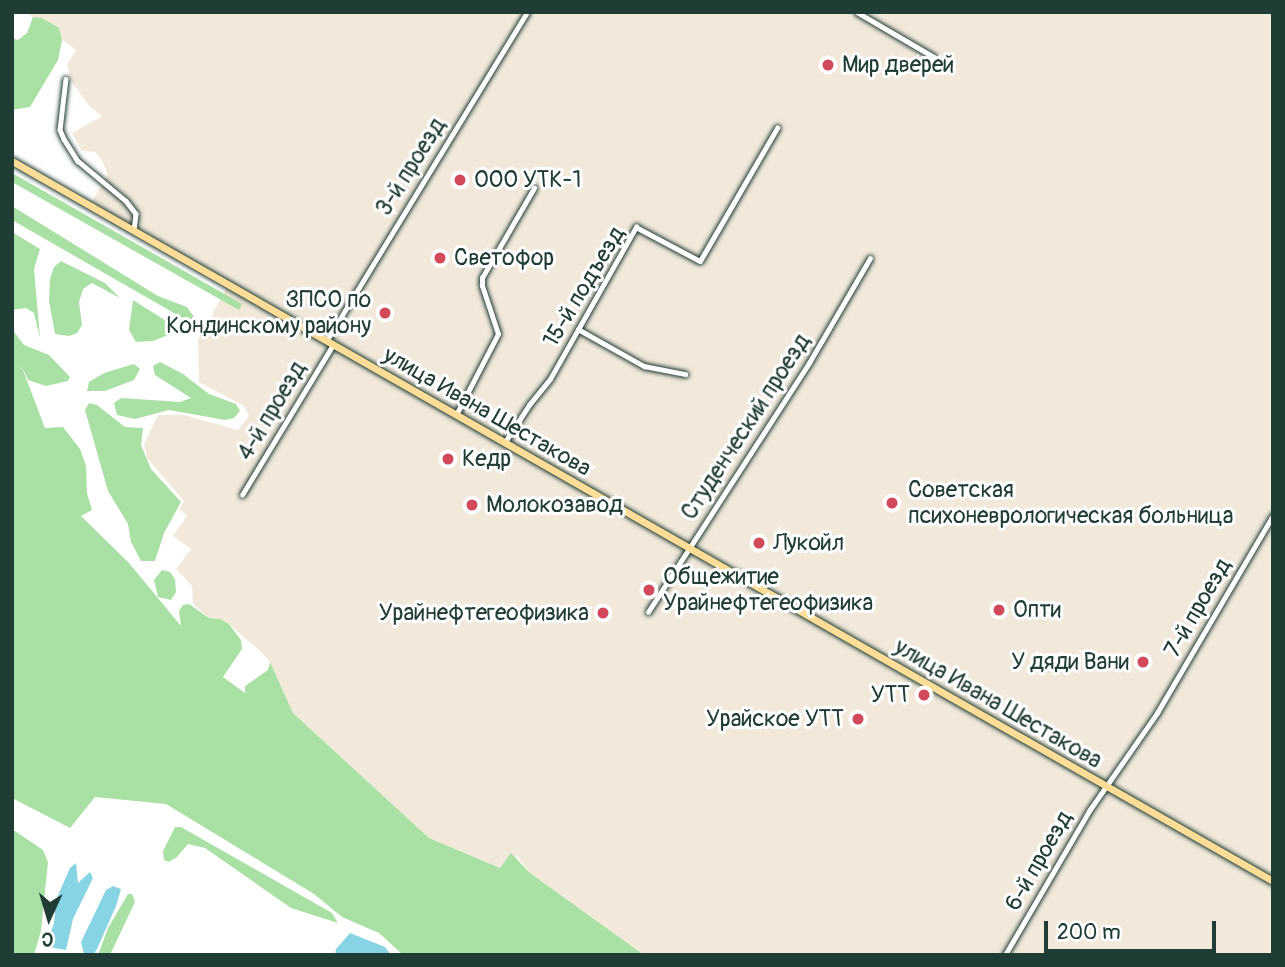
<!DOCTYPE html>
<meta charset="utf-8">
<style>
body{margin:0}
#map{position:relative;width:1285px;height:967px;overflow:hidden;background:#fff;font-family:Pangolin,sans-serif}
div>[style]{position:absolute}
.built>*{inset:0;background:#f2e9db}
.green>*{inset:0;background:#a9e1a4}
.water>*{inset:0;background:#86d4e4}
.roads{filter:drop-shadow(0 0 2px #1f3d34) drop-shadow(0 0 2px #1f3d34)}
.minor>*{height:4.5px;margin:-2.25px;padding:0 2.25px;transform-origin:2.25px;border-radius:2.25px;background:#fff}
.primary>*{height:7px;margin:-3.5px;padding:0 3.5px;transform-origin:3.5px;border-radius:3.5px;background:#fedd96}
.dots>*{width:19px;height:19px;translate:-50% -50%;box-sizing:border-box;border:4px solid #fff;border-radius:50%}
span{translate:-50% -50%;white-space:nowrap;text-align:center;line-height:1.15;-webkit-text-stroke:6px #fff;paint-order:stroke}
.poi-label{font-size:23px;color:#1f3d34}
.left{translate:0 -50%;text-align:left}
.right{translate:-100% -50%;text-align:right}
.street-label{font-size:23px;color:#1f3d34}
.frame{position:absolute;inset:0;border:14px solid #1f3d34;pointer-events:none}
.north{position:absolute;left:14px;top:883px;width:70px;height:70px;-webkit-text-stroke:5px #fff;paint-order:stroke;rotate:184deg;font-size:19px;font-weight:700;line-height:28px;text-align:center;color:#1f3d34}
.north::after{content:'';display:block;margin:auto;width:24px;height:32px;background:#1f3d34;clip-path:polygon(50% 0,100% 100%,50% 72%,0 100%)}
.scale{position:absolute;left:1044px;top:921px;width:172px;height:32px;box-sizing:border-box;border:4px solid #1f3d34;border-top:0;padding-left:9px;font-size:21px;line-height:24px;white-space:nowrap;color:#1f3d34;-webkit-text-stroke:5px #fff;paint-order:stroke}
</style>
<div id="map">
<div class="built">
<i style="clip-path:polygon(1273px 12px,1273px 955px,644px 955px,530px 873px,517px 856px,500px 868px,429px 838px,293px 713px,270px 662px,259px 650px,229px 624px,220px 619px,209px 618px,193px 604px,192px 586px,176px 569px,191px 549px,173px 536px,187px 516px,179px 509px,184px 501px,147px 458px,144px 444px,158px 415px,184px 415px,238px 430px,249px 416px,244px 406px,199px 382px,198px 340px,230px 282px,92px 202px,108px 174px,101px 159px,95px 152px,82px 151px,72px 133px,102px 116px,90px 107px,71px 81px,67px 64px,76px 50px,27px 13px)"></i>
</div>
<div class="green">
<i style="clip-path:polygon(33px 17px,42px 18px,59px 28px,62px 40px,58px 60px,30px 107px,12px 110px,12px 38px,18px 40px,27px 33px)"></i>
<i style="clip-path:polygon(12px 173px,242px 304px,239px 310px,12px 182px)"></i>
<i style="clip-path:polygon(12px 206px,158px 296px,187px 307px,196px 320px,193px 324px,12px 220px)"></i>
<i style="clip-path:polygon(12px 232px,40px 249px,34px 269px,40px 338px,34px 313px,26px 308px,12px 310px)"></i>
<i style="clip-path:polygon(61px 261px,105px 283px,120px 298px,92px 283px,83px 289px,79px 302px,82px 325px,77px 333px,69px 336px,55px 334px,49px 301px,50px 279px,54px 267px)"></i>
<i style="clip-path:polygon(133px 300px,179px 329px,176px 332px,153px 341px,136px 342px,129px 330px)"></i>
<i style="clip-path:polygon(12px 329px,24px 345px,49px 355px,70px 377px,68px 381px,46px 386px,28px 380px,21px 365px,45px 428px,63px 427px,80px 449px,86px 466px,87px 493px,92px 510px,81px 516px,129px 563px,181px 626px,179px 611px,183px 605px,189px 604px,209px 618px,220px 619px,229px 624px,241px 640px,242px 649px,223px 677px,245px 693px,245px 686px,268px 670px,270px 662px,293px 713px,429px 838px,500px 868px,511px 853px,530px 873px,644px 955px,403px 955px,379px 933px,342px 917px,314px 894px,166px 804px,95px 797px,70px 828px,12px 798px)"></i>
<i style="clip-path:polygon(160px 362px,183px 374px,209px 394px,236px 404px,240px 411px,234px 418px,225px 420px,169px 410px,135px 419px,117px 415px,114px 403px,121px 398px,180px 402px,191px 398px,155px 375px,153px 366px)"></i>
<i style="clip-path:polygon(134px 364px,140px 369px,134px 380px,105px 391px,87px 391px,89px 382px,104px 373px)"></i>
<i style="clip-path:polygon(89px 403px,97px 405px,125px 427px,143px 428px,141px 445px,151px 469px,181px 502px,164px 533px,155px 561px,141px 561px,131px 542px,128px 524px,108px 491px,85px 410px)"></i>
<i style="clip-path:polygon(162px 570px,170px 572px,175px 579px,176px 592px,171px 600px,158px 597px,154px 580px)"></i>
<i style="clip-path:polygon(175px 827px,181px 827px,332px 913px,338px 923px,291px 908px,205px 848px,188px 844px,177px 857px,169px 862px,164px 860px,163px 851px)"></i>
<i style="clip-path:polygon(12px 829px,43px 850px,48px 862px,41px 931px,34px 955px,12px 955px)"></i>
<i style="clip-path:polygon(128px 894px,132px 894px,135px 902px,110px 955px,98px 955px,108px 928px)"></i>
</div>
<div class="water">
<i style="clip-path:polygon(76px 863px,78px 883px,90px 872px,93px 878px,73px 919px,66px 950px,49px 947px,47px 943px,54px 923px,56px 900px,70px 868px)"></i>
<i style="clip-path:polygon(113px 886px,121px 889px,116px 906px,97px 949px,93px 955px,84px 954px,81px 942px,106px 890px)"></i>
<i style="clip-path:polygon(350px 933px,385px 947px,391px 955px,335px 955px,336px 949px)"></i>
</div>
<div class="roads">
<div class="minor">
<i style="left:857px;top:12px;width:89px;rotate:30.3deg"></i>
<i style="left:66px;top:79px;width:51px;rotate:96.7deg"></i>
<i style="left:60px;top:130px;width:10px;rotate:66deg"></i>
<i style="left:64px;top:139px;width:26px;rotate:58deg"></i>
<i style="left:78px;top:161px;width:62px;rotate:39.8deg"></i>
<i style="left:126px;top:201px;width:16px;rotate:52deg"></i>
<i style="left:136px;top:214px;width:16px;rotate:97deg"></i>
<i style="left:578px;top:329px;width:76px;rotate:29.3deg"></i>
<i style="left:644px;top:366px;width:42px;rotate:11deg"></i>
<i style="left:327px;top:340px;width:384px;rotate:-58.6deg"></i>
<i style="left:456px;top:415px;width:91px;rotate:-62.6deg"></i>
<i style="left:498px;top:334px;width:51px;rotate:-108.4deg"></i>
<i style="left:482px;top:286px;width:8px;rotate:-90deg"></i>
<i style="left:482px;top:278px;width:104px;rotate:-60deg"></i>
<i style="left:505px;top:442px;width:44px;rotate:-57deg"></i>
<i style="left:529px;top:405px;width:33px;rotate:-51deg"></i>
<i style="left:550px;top:379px;width:175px;rotate:-60.5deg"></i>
<i style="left:636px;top:227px;width:72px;rotate:28deg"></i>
<i style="left:700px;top:261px;width:154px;rotate:-59.9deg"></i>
<i style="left:242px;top:495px;width:175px;rotate:-58.8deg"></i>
<i style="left:648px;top:612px;width:297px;rotate:-57.1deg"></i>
<i style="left:809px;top:363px;width:121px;rotate:-59.8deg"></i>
<i style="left:1005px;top:955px;width:167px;rotate:-59.7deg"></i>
<i style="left:1089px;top:811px;width:119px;rotate:-55.2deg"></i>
<i style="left:1157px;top:713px;width:229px;rotate:-59.6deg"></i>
</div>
<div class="primary">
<i style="left:12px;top:161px;width:1452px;rotate:29.73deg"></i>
</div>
</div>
<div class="dots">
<i style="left:828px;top:65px;background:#d1495b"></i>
<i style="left:460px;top:180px;background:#d1495b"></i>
<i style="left:440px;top:258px;background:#d1495b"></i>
<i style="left:385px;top:313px;background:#d1495b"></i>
<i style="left:448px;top:459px;background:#d1495b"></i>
<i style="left:892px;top:503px;background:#d1495b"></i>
<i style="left:472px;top:505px;background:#d1495b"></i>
<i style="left:759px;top:543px;background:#d1495b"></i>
<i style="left:649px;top:590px;background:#d1495b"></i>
<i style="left:999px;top:610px;background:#d1495b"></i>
<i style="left:603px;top:613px;background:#d1495b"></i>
<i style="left:1143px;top:662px;background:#d1495b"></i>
<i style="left:924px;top:695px;background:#d1495b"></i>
<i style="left:858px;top:719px;background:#d1495b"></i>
</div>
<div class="poi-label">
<span class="left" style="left:842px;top:65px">Мир дверей</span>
<span class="left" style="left:474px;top:180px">ООО УТК-1</span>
<span class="left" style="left:454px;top:258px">Светофор</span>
<span class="right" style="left:371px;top:313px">ЗПСО по<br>Кондинскому району</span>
<span class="left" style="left:462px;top:459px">Кедр</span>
<span class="left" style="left:908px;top:503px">Советская<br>психоневрологическая больница</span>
<span class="left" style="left:486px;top:505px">Молокозавод</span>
<span class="left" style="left:773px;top:543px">Лукойл</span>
<span class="left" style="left:663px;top:590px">Общежитие<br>Урайнефтегеофизика</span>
<span class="left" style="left:1013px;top:610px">Опти</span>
<span class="right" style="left:589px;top:613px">Урайнефтегеофизика</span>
<span class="right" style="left:1129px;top:662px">У дяди Вани</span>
<span class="right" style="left:910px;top:695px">УТТ</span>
<span class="right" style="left:844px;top:719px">Урайское УТТ</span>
</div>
<div class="street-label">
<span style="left:411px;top:167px;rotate:-58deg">3-й проезд</span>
<span style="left:584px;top:287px;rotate:-59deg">15-й подъезд</span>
<span style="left:272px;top:411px;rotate:-59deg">4-й проезд</span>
<span style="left:487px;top:412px;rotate:30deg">улица Ивана Шестакова</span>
<span style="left:746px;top:427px;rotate:-57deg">Студенческий проезд</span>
<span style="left:1198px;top:608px;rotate:-60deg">7-й проезд</span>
<span style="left:998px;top:704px;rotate:30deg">улица Ивана Шестакова</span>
<span style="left:1039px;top:861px;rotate:-60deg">6-й проезд</span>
</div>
<div class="frame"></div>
<div class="north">С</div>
<div class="scale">200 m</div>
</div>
